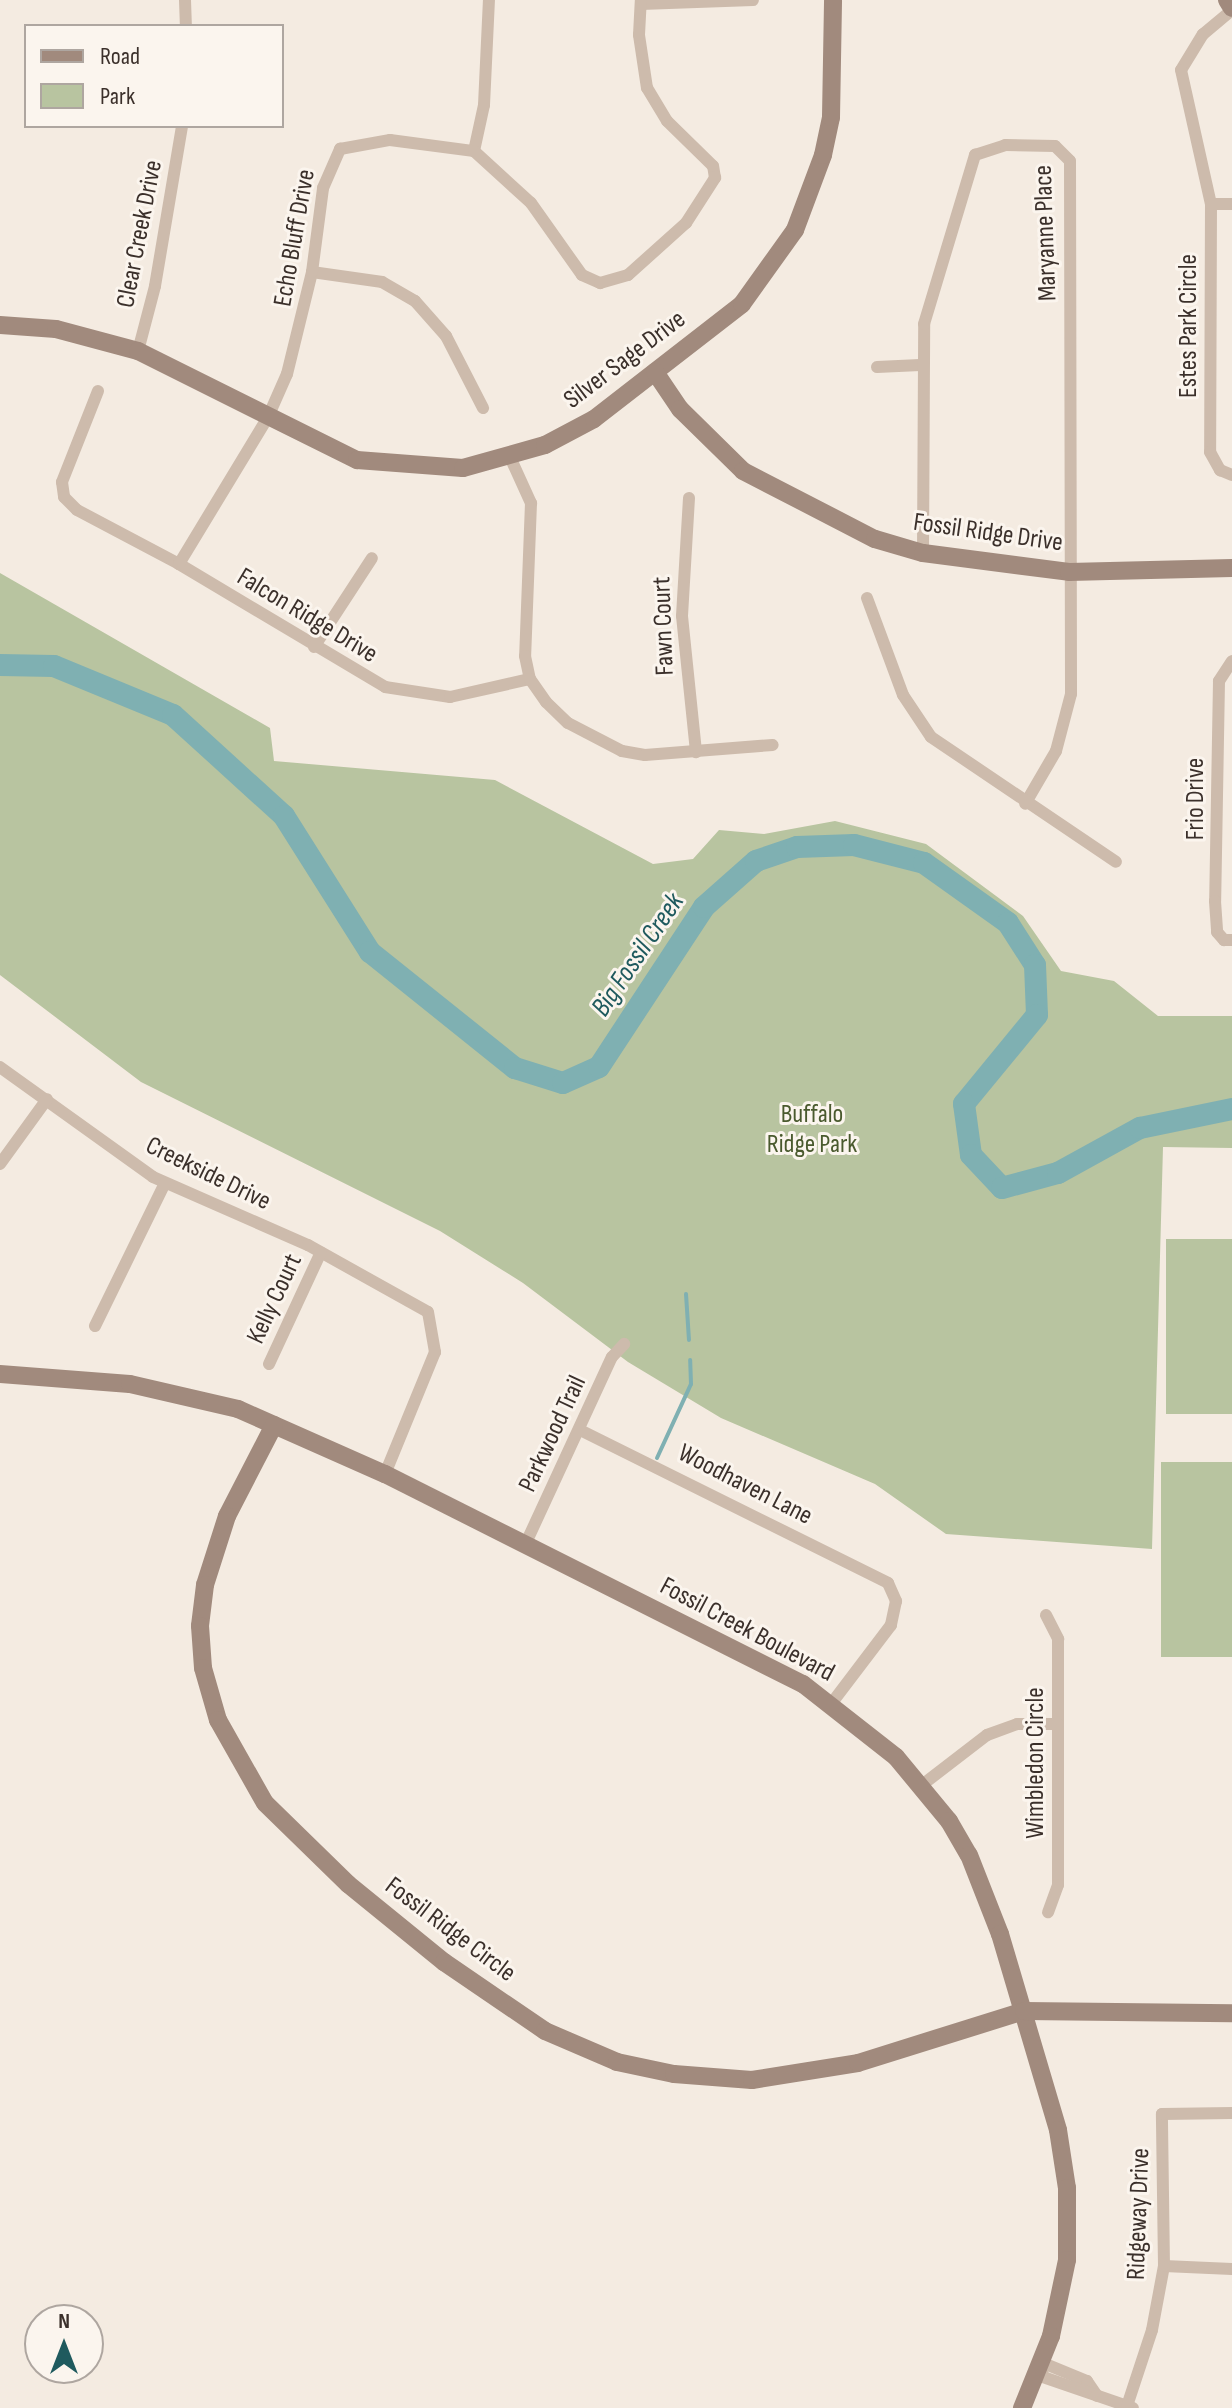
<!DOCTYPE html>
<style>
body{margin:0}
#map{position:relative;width:1232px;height:2408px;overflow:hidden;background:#f4ebe1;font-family:"Sofia Sans Condensed",sans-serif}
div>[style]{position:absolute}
.green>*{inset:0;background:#b8c4a0;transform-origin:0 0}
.stream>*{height:4px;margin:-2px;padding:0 2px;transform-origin:2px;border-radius:2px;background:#7fb0b2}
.river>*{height:22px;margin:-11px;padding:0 11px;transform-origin:11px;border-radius:11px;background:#7fb0b2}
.street>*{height:12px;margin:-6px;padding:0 6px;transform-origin:6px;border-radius:6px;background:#cdbbac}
.secondary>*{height:18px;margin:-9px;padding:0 9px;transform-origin:9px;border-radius:9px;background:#a18a7d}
span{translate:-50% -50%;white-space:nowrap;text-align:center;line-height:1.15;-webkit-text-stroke:6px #fbf5ee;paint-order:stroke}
.street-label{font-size:26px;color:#3b302b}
.park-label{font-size:26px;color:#4a5a2e}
.water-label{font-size:28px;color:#1f5a5e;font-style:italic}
.legend{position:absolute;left:24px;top:24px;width:260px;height:104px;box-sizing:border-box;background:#fbf5ee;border:2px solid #aea6a0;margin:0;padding:10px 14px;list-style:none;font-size:24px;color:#3b302b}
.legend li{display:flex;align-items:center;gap:16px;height:40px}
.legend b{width:40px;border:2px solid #aea6a0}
.north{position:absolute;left:24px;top:2304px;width:80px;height:80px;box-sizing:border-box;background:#fbf5ee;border:2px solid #aea6a0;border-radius:50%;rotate:0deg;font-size:22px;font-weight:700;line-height:32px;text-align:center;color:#3b302b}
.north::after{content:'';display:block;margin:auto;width:28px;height:36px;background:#1f5a5e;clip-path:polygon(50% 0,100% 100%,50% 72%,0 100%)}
</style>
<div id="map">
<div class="green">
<i style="clip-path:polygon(0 573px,270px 728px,274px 761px,495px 780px,653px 864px,693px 859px,719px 830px,764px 834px,835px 821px,926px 844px,1023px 916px,1061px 971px,1114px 981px,1158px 1016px,1232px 1016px,1232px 1148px,1163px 1147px,1152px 1549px,946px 1534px,875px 1484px,721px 1418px,628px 1362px,523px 1283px,440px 1231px,141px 1082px,0 975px)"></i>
<i style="left:1166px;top:1239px;width:66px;height:175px"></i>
<i style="left:1161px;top:1462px;width:71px;height:195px"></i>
</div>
<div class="stream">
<i style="left:686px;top:1294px;width:46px;rotate:86.3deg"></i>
<i style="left:657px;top:1458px;width:81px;rotate:-65.3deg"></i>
<i style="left:691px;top:1384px;width:24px;rotate:-92deg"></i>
</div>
<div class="river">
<i style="left:0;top:665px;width:54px;rotate:1.1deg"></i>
<i style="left:54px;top:666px;width:129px;rotate:22.4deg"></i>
<i style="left:173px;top:715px;width:150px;rotate:42.3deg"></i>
<i style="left:284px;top:816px;width:161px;rotate:57.7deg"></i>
<i style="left:370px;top:952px;width:186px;rotate:38.7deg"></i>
<i style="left:515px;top:1068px;width:50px;rotate:17.4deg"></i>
<i style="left:563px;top:1083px;width:39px;rotate:-24deg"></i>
<i style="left:599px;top:1067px;width:191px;rotate:-56.7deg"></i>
<i style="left:704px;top:907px;width:69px;rotate:-41.5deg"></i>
<i style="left:756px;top:861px;width:43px;rotate:-18.9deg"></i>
<i style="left:797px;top:847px;width:57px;rotate:-2deg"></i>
<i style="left:854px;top:845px;width:72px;rotate:14.4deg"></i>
<i style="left:924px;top:863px;width:103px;rotate:35.5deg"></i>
<i style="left:1008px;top:923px;width:50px;rotate:57.3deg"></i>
<i style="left:1035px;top:965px;width:50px;rotate:87.7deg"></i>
<i style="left:1037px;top:1015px;width:115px;rotate:129.4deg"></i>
<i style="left:964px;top:1104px;width:51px;rotate:82.2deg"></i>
<i style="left:971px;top:1155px;width:45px;rotate:46.8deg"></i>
<i style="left:1002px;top:1188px;width:58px;rotate:-15deg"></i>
<i style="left:1058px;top:1173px;width:94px;rotate:-28.8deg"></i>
<i style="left:1140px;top:1128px;width:94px;rotate:-11.7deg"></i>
</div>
<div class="street">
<i style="left:185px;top:0;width:26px;rotate:88deg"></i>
<i style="left:641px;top:4px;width:112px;rotate:-2deg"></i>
<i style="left:1232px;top:10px;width:38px;rotate:140deg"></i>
<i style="left:1203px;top:34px;width:42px;rotate:121.4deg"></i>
<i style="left:1181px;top:70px;width:137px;rotate:77.4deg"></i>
<i style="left:1211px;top:204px;width:248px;rotate:90.2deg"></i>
<i style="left:1210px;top:452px;width:21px;rotate:61deg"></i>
<i style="left:1220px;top:470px;width:13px;rotate:23deg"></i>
<i style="left:474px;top:151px;width:47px;rotate:-77.7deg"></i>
<i style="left:484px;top:105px;width:105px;rotate:-87.3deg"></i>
<i style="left:1211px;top:204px;width:21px"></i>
<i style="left:312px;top:272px;width:71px;rotate:8.1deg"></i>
<i style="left:382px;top:282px;width:38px;rotate:30deg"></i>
<i style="left:415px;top:301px;width:47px;rotate:48.5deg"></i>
<i style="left:446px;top:336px;width:81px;rotate:62.8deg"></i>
<i style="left:138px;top:351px;width:67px;rotate:-75.3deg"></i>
<i style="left:155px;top:286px;width:162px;rotate:-80.4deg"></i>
<i style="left:877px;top:367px;width:43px;rotate:-2.7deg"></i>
<i style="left:98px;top:391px;width:98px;rotate:111.6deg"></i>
<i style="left:62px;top:482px;width:15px;rotate:82deg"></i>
<i style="left:64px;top:497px;width:18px;rotate:45deg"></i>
<i style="left:77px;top:510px;width:115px;rotate:27.9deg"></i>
<i style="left:179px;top:564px;width:240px;rotate:30.8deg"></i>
<i style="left:385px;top:687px;width:66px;rotate:8.7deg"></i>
<i style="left:450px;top:697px;width:82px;rotate:-12.7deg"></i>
<i style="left:510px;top:457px;width:51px;rotate:65.5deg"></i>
<i style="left:531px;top:503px;width:153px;rotate:92.2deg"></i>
<i style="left:525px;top:656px;width:24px;rotate:78deg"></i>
<i style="left:530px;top:679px;width:28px;rotate:55deg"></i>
<i style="left:546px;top:702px;width:30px;rotate:44deg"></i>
<i style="left:568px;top:723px;width:61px;rotate:27.4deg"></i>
<i style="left:622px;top:751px;width:23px;rotate:10deg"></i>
<i style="left:645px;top:755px;width:128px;rotate:-4.5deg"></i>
<i style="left:689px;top:498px;width:118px;rotate:93.4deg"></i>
<i style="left:682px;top:616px;width:137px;rotate:84.1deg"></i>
<i style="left:923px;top:553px;width:229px;rotate:-89.7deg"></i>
<i style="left:924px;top:324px;width:177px;rotate:-73.2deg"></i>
<i style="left:975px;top:155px;width:32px;rotate:-18deg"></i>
<i style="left:1005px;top:145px;width:50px;rotate:1.1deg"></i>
<i style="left:1055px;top:146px;width:21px;rotate:45deg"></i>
<i style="left:1070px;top:161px;width:533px;rotate:89.89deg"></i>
<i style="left:1071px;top:694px;width:59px;rotate:104.7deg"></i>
<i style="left:1056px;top:751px;width:61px;rotate:120.3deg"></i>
<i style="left:179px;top:564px;width:172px;rotate:-58.8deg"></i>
<i style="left:268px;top:417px;width:47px;rotate:-66.2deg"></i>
<i style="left:287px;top:374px;width:105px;rotate:-76.2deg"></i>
<i style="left:312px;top:272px;width:85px;rotate:-82.5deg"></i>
<i style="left:323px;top:188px;width:43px;rotate:-66.4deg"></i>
<i style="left:340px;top:149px;width:51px;rotate:-10.2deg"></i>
<i style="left:390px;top:140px;width:85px;rotate:7.5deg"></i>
<i style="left:474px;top:151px;width:77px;rotate:42.4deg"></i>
<i style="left:531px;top:203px;width:88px;rotate:54.7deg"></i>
<i style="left:582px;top:275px;width:20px;rotate:24deg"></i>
<i style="left:600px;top:283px;width:29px;rotate:-16deg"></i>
<i style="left:628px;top:275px;width:78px;rotate:-41.9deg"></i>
<i style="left:686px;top:223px;width:54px;rotate:-57.2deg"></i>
<i style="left:715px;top:178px;width:12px;rotate:-99deg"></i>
<i style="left:713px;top:166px;width:64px;rotate:-135.6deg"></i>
<i style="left:667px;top:121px;width:39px;rotate:-121deg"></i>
<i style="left:647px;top:88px;width:54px;rotate:-98.6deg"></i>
<i style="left:639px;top:35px;width:35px;rotate:-87deg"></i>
<i style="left:867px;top:598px;width:103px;rotate:69.6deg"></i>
<i style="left:903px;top:695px;width:50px;rotate:56.3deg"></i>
<i style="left:931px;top:737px;width:223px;rotate:34deg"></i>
<i style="left:314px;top:647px;width:106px;rotate:-56.9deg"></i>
<i style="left:1232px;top:661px;width:24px;rotate:123deg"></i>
<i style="left:1219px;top:681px;width:220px;rotate:91deg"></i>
<i style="left:1215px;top:901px;width:31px;rotate:86deg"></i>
<i style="left:1217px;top:932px;width:11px;rotate:49deg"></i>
<i style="left:1224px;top:940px;width:8px"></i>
<i style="left:0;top:1067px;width:188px;rotate:35.7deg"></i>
<i style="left:153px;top:1177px;width:169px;rotate:23.7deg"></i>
<i style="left:308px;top:1245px;width:137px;rotate:29.2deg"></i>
<i style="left:428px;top:1312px;width:41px;rotate:80.1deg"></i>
<i style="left:435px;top:1352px;width:132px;rotate:112.3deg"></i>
<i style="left:0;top:1164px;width:80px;rotate:-54.1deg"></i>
<i style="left:95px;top:1326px;width:159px;rotate:-63.9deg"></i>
<i style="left:269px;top:1364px;width:123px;rotate:-65.1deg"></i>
<i style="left:580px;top:1430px;width:344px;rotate:26.4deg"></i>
<i style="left:888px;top:1583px;width:20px;rotate:66deg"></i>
<i style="left:896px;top:1601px;width:25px;rotate:102deg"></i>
<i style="left:891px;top:1625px;width:99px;rotate:127.2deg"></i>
<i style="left:525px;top:1545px;width:207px;rotate:-65.2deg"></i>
<i style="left:612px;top:1357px;width:18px;rotate:-47deg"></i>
<i style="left:1046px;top:1615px;width:27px;rotate:63deg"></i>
<i style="left:1058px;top:1639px;width:246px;rotate:90deg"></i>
<i style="left:1058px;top:1885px;width:29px;rotate:110deg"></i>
<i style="left:922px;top:1785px;width:82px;rotate:-37.6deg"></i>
<i style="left:987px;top:1735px;width:32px;rotate:-20deg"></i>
<i style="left:1017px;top:1724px;width:41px"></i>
<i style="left:1164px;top:2266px;width:68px;rotate:2.5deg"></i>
<i style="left:1039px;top:2367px;width:9px;rotate:-13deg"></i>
<i style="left:1048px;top:2365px;width:42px;rotate:22.3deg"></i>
<i style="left:1087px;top:2381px;width:18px;rotate:56deg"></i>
<i style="left:1042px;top:2369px;width:8px;rotate:83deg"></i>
<i style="left:1043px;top:2377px;width:95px;rotate:19deg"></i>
<i style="left:1127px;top:2406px;width:80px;rotate:-71.8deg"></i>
<i style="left:1152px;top:2330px;width:65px;rotate:-79.4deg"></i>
<i style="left:1164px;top:2266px;width:152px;rotate:-90.8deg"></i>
<i style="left:1162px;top:2114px;width:70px;rotate:-0.8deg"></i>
</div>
<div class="secondary">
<i style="left:1227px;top:0;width:9px;rotate:58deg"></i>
<i style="left:0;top:325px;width:56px;rotate:4.1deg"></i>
<i style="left:56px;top:329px;width:85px;rotate:15deg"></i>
<i style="left:138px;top:351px;width:245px;rotate:26.5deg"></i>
<i style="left:357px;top:460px;width:106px;rotate:4.3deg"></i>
<i style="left:463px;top:468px;width:85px;rotate:-15.7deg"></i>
<i style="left:545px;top:445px;width:55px;rotate:-28deg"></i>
<i style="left:594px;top:419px;width:187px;rotate:-37.8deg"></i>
<i style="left:742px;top:304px;width:91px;rotate:-54.4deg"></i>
<i style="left:795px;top:230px;width:80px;rotate:-69.5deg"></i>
<i style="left:823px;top:155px;width:39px;rotate:-78deg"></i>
<i style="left:831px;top:117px;width:117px;rotate:-89deg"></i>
<i style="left:655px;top:372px;width:45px;rotate:56deg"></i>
<i style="left:680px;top:409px;width:88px;rotate:44.5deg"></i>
<i style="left:743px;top:471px;width:148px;rotate:27.3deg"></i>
<i style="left:875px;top:539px;width:50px;rotate:16.3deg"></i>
<i style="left:923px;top:553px;width:147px;rotate:7.4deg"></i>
<i style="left:1069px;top:572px;width:163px;rotate:-1.4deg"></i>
<i style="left:0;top:1374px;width:130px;rotate:4.4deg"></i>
<i style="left:130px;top:1384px;width:111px;rotate:13deg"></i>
<i style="left:238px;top:1409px;width:161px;rotate:23.9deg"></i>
<i style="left:385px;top:1474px;width:468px;rotate:26.7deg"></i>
<i style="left:803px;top:1684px;width:118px;rotate:38.1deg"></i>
<i style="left:896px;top:1757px;width:83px;rotate:50.4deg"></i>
<i style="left:949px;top:1821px;width:39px;rotate:60deg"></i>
<i style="left:969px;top:1855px;width:85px;rotate:68.6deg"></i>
<i style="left:1000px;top:1934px;width:204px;rotate:73.5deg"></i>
<i style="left:1058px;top:2130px;width:59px;rotate:81.2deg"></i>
<i style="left:1067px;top:2188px;width:72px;rotate:90deg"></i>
<i style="left:1067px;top:2260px;width:78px;rotate:101.9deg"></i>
<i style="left:1051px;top:2336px;width:78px;rotate:111.9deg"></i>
<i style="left:274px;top:1425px;width:102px;rotate:117.3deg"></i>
<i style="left:227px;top:1516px;width:72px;rotate:107.7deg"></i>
<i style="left:205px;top:1585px;width:41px;rotate:97deg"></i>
<i style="left:200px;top:1626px;width:42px;rotate:85.9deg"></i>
<i style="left:203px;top:1668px;width:54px;rotate:73.9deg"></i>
<i style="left:218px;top:1720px;width:95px;rotate:60.5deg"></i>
<i style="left:265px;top:1803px;width:116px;rotate:44.3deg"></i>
<i style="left:348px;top:1884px;width:124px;rotate:39.1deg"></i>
<i style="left:444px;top:1962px;width:122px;rotate:34.3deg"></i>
<i style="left:545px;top:2031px;width:78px;rotate:23.3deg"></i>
<i style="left:617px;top:2062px;width:58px;rotate:11.9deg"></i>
<i style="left:674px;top:2074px;width:78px;rotate:4.4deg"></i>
<i style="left:752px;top:2080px;width:107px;rotate:-9.1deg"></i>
<i style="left:858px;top:2063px;width:174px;rotate:-17.4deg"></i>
<i style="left:1024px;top:2011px;width:208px;rotate:0.6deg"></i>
</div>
<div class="street-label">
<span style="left:1046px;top:233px;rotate:-92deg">Maryanne Place</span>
<span style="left:140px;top:234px;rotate:-79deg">Clear Creek Drive</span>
<span style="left:295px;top:238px;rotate:-80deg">Echo Bluff Drive</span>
<span style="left:1189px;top:326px;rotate:-90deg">Estes Park Circle</span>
<span style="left:625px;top:360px;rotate:-37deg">Silver Sage Drive</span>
<span style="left:988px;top:533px;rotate:8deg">Fossil Ridge Drive</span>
<span style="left:307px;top:616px;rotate:31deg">Falcon Ridge Drive</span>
<span style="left:664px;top:626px;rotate:-92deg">Fawn Court</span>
<span style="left:1196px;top:799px;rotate:-90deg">Frio Drive</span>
<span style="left:208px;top:1174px;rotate:26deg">Creekside Drive</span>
<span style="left:275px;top:1299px;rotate:-65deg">Kelly Court</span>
<span style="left:553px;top:1434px;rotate:-65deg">Parkwood Trail</span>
<span style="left:745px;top:1485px;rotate:27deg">Woodhaven Lane</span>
<span style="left:747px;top:1630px;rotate:28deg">Fossil Creek Boulevard</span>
<span style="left:1036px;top:1763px;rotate:-90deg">Wimbledon Circle</span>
<span style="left:450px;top:1930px;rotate:37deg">Fossil Ridge Circle</span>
<span style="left:1139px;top:2214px;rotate:-88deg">Ridgeway Drive</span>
</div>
<div class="park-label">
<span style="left:812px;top:1130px">Buffalo<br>Ridge Park</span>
</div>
<div class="water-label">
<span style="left:638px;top:955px;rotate:-56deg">Big Fossil Creek</span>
</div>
<ul class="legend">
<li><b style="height:10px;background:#a18a7d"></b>Road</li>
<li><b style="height:22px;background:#b8c4a0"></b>Park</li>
</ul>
<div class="north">N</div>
</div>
